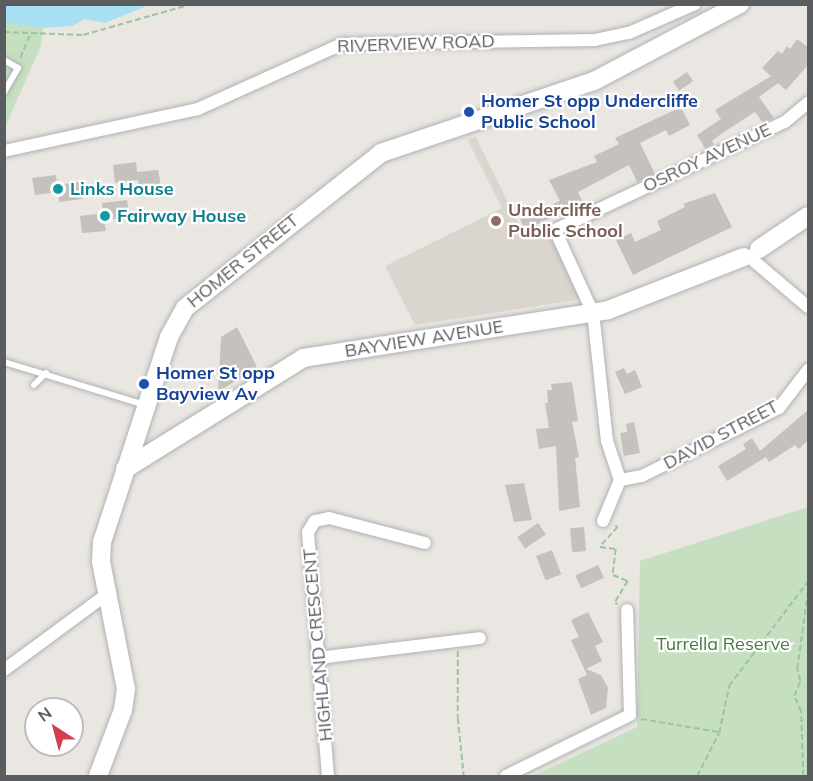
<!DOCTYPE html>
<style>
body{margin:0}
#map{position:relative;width:813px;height:781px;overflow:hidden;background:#eae6e1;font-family:Mulish,sans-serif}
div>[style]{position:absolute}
.education>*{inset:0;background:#dad6cf}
.green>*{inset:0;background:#c5dfc0}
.water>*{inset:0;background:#a8e0f3}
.building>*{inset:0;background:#c5c1bd;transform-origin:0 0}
.path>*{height:1.5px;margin-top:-0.75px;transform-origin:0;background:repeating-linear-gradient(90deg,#9dc4a1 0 6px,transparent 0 9px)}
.roads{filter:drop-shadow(0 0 2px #aeb2b5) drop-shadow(0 0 2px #aeb2b5)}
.lane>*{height:6px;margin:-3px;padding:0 3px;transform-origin:3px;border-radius:3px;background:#fff}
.street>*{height:12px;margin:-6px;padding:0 6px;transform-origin:6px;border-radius:6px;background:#fff}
.secondary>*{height:18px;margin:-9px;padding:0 9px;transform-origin:9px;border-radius:9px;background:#fff}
.dots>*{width:16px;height:16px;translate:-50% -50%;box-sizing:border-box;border:3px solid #fff;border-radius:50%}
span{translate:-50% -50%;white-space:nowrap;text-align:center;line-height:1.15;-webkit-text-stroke:4.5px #fff;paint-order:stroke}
.street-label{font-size:18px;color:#595d60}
.transit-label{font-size:18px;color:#164399;font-weight:700}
.left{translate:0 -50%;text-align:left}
.culture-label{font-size:18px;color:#0d838f;font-weight:700}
.education-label{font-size:18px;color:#785e54;font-weight:700}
.park-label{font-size:18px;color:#457a3e}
.frame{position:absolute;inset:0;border:6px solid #595d60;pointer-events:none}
.north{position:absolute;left:24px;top:697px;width:60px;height:60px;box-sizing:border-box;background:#fff;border:2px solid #bdbebf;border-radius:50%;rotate:324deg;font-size:16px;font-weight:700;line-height:24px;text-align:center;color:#595d60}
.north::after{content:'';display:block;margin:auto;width:21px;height:27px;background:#d23f4e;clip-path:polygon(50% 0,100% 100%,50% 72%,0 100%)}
</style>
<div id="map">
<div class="education">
<i style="clip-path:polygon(476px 137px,524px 235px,550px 236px,583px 299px,415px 325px,385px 266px,502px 208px,467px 139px)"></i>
</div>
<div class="green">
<i style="clip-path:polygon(5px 23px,43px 28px,41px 46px,5px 127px)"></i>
<i style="clip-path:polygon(808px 507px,808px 776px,533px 776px,637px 727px,640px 561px)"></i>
</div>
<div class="water">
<i style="clip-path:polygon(4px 5px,5px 4px,149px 5px,105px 23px,85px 19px,72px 26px,43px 28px,5px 23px)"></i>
</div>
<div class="building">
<i style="clip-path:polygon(797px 39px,808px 47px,808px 65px,786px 90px,778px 83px,759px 97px,774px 118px,763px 123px,755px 112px,721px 134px,712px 141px,715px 146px,706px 150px,697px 135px,721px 119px,715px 110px,771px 76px,762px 68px,778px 51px,782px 54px,787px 46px,790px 49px)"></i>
<i style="left:687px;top:72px;width:11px;height:17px;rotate:56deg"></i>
<i style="clip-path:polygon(681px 107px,690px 125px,669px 136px,666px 130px,640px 143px,655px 174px,637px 182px,629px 165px,578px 192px,583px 203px,525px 230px,520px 219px,560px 201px,549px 180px,597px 162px,594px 156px,619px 144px,615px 138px)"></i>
<i style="clip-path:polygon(136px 162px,137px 172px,158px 170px,161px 186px,139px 189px,138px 180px,115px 183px,113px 165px)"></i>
<i style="clip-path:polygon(56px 175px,57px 185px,80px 182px,82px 199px,59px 202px,58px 192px,35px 195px,32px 178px)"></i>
<i style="clip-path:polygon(715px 193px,732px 227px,633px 275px,616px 240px,631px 233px,635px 242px,661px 230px,657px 221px,685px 207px,683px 204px)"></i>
<i style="clip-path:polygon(127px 200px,130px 217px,104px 220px,106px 231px,82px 233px,80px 216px,103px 213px,102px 203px)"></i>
<i style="clip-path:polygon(237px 327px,257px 367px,218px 392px,221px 337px)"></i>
<i style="clip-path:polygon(624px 368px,627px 374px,635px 370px,642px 387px,625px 394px,615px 372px)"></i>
<i style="clip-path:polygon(572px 382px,578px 421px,572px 422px,579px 457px,575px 458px,580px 507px,559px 511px,556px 446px,539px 449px,536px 429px,549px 428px,545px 403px,548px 403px,547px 390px,552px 390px,551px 384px)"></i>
<i style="clip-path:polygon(808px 410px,808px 440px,799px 449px,795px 445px,769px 462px,766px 457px,727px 481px,718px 466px,746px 449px,743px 444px,752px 438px,760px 451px)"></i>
<i style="clip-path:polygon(634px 422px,640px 453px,624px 456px,620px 433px,627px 432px,626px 424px)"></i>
<i style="clip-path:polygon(524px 483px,532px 520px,514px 522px,505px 485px)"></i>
<i style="left:538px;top:523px;width:14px;height:25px;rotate:56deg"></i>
<i style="left:584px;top:527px;width:24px;height:14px;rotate:85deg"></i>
<i style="left:552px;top:550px;width:26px;height:17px;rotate:69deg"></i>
<i style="left:598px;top:565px;width:14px;height:25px;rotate:65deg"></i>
<i style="clip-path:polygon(588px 612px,603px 642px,595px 646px,602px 661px,586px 669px,601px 675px,608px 688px,606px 708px,591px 715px,578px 679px,587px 675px,571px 640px,579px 637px,571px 620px)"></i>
</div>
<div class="path">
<i style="left:4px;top:32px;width:79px;rotate:2.2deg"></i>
<i style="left:83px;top:35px;width:113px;rotate:-15.9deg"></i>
<i style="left:20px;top:58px;width:25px;rotate:-67deg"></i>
<i style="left:615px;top:526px;width:3px;rotate:18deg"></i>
<i style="left:618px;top:527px;width:27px;rotate:132deg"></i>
<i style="left:600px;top:547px;width:16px;rotate:7deg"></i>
<i style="left:616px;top:549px;width:26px;rotate:97deg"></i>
<i style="left:613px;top:575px;width:16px;rotate:22deg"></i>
<i style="left:628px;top:581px;width:26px;rotate:121deg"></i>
<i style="left:615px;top:603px;width:3px;rotate:18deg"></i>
<i style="left:458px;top:651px;width:67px;rotate:90deg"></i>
<i style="left:458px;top:718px;width:58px;rotate:84.1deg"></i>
<i style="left:641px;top:719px;width:79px;rotate:9.5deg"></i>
<i style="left:697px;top:776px;width:48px;rotate:-62.9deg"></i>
<i style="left:719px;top:733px;width:48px;rotate:-78deg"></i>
<i style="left:729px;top:686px;width:131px;rotate:-53deg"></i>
<i style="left:803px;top:776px;width:64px;rotate:-91.8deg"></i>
<i style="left:801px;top:712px;width:17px;rotate:-114deg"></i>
<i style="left:794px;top:696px;width:16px;rotate:-68deg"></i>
<i style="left:800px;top:681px;width:12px;rotate:-104deg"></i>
<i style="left:797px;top:669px;width:80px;rotate:-82.1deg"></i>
</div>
<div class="roads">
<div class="lane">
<i style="left:4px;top:60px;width:16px;rotate:30deg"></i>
<i style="left:18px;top:68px;width:28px;rotate:120deg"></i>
<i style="left:4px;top:362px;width:147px;rotate:17deg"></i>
<i style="left:34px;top:385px;width:17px;rotate:-45deg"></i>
</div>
<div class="street">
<i style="left:4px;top:151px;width:198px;rotate:-12.2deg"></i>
<i style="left:198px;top:109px;width:158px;rotate:-24.3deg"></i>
<i style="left:342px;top:44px;width:253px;rotate:-0.9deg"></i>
<i style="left:595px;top:40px;width:35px;rotate:-12deg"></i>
<i style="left:629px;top:33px;width:72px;rotate:-23.7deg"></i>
<i style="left:754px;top:261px;width:71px;rotate:40.4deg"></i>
<i style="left:620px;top:480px;width:22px;rotate:-10deg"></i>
<i style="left:642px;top:476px;width:153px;rotate:-26.4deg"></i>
<i style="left:779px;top:408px;width:48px;rotate:-52.7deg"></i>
<i style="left:603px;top:521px;width:44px;rotate:-67.5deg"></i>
<i style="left:620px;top:480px;width:41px;rotate:-108.4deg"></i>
<i style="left:607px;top:441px;width:129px;rotate:-96.2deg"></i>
<i style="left:593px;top:313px;width:91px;rotate:-114.6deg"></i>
<i style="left:555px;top:230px;width:254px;rotate:-25.2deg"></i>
<i style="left:785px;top:122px;width:30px;rotate:-40deg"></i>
<i style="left:318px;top:658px;width:163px;rotate:-7deg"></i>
<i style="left:4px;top:670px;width:128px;rotate:-36.4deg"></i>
<i style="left:328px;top:776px;width:245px;rotate:-94.7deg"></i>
<i style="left:308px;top:532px;width:13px;rotate:-58deg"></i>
<i style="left:315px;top:521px;width:14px;rotate:-12deg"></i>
<i style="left:329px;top:518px;width:99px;rotate:14.6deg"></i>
<i style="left:506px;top:776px;width:138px;rotate:-26.2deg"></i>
<i style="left:630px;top:715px;width:105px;rotate:-91.6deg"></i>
</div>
<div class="secondary">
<i style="left:759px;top:249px;width:59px;rotate:-34deg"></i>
<i style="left:125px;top:469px;width:210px;rotate:-31.9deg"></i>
<i style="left:303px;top:358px;width:309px;rotate:-8.9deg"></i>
<i style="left:608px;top:310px;width:146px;rotate:-21.3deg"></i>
<i style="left:98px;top:776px;width:71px;rotate:-69.3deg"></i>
<i style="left:123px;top:710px;width:21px;rotate:-82deg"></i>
<i style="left:126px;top:689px;width:130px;rotate:-101.1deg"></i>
<i style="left:101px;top:561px;width:19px;rotate:-87deg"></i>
<i style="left:102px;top:542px;width:216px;rotate:-71.9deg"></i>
<i style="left:169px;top:337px;width:33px;rotate:-61deg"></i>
<i style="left:185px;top:308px;width:250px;rotate:-38.3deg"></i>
<i style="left:381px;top:153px;width:225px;rotate:-18.7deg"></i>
<i style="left:594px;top:81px;width:165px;rotate:-27.8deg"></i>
</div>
</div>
<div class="dots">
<i style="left:469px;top:112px;background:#1a4fb4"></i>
<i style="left:58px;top:189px;background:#0f9aa8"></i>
<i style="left:105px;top:216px;background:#0f9aa8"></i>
<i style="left:496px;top:221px;background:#8d6e63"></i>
<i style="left:144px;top:384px;background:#1a4fb4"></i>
</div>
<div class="street-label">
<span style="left:416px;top:44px;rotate:-2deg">RIVERVIEW ROAD</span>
<span style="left:707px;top:158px;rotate:-25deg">OSROY AVENUE</span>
<span style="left:243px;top:261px;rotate:-39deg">HOMER STREET</span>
<span style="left:424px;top:339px;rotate:-9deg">BAYVIEW AVENUE</span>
<span style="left:721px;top:435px;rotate:-28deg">DAVID STREET</span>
<span style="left:318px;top:645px;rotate:-95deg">HIGHLAND CRESCENT</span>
</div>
<div class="transit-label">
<span class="left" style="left:481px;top:112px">Homer St opp Undercliffe<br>Public School</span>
<span class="left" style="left:156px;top:384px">Homer St opp<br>Bayview Av</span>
</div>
<div class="culture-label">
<span class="left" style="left:70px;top:189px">Links House</span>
<span class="left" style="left:117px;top:216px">Fairway House</span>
</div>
<div class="education-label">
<span class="left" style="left:508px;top:221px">Undercliffe<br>Public School</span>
</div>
<div class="park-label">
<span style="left:723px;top:644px">Turrella Reserve</span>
</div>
<div class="frame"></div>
<div class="north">N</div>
</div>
